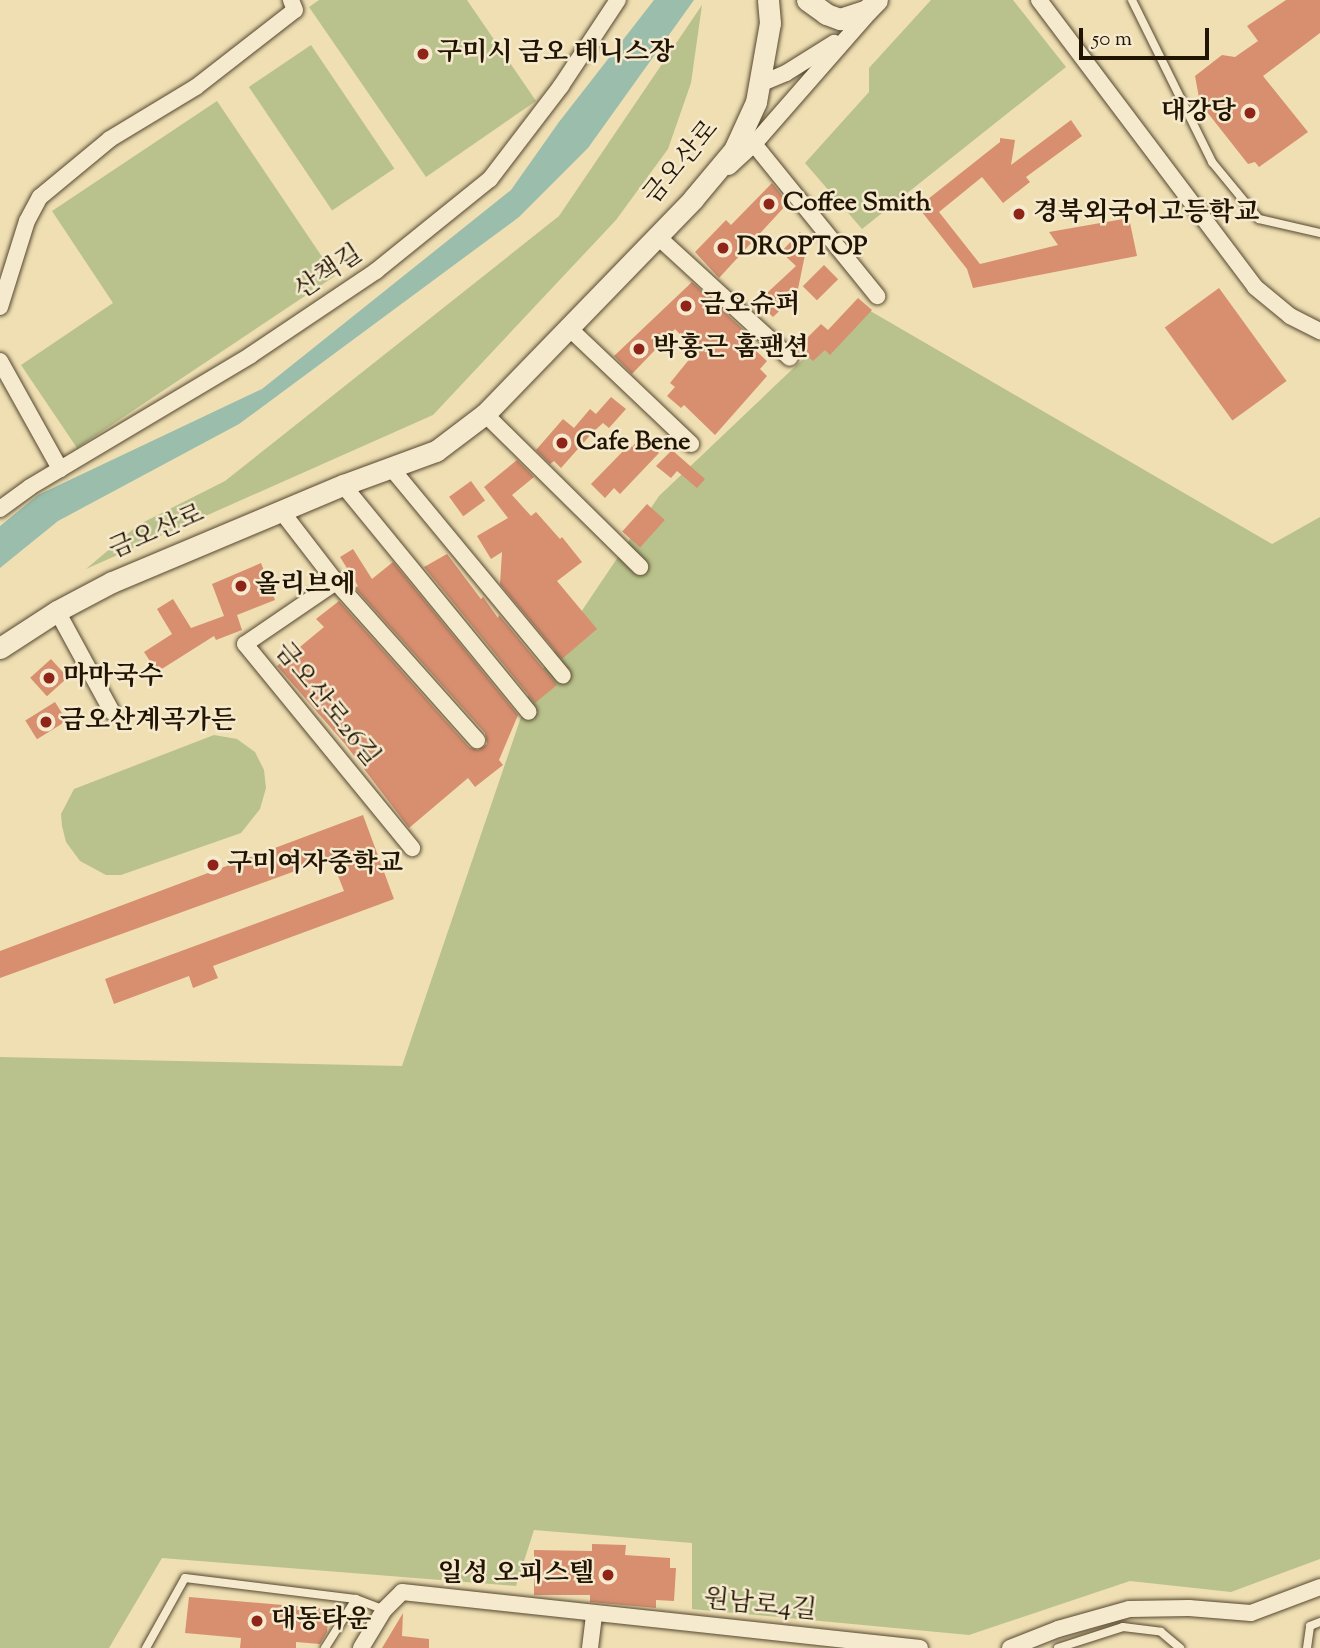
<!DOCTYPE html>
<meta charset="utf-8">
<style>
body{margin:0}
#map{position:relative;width:1320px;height:1648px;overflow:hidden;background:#efdfb3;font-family:"Sorts Mill Goudy","Noto Serif KR",serif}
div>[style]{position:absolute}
.green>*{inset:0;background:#b9c28c;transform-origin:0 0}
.water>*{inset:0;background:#9abdac}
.building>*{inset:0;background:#d78f70;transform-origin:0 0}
.roads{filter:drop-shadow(0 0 2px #55472f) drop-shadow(0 0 2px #55472f)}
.lane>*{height:8px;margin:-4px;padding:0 4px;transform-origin:4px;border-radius:4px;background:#f5eace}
.street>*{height:16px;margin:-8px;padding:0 8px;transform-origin:8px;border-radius:8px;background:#f5eace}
.secondary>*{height:21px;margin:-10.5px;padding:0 10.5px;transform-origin:10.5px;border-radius:10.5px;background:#f5eace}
.dots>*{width:19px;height:19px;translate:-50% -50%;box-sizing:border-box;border:4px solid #f5eace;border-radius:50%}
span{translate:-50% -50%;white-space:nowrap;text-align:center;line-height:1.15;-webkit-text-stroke:5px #f5eace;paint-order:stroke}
.poi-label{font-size:26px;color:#221403;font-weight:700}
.left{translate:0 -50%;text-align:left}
.right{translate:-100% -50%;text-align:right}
.street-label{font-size:26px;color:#221403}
.scale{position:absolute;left:1079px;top:28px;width:130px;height:32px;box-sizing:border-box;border:4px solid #221403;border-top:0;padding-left:9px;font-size:21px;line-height:24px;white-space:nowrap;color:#221403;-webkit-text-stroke:5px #f5eace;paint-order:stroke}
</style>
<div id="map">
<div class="green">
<i style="clip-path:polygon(319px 0,467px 0,536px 101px,426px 177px,309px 7px)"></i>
<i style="clip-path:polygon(931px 0,1013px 0,1066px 67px,862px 229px,805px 163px,869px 92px,869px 68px)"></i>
<i style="clip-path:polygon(702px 5px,691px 83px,668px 149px,616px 220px,433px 415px,86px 569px,138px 525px,225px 481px,559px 216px)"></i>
<i style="left:311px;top:45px;width:149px;height:75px;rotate:56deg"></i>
<i style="clip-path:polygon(217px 101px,335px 276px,77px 448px,21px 365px,113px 303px,52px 211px)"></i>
<i style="clip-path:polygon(860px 305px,1272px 544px,1320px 517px,1320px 1559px,1231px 1592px,1130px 1581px,969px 1635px,692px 1609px,692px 1543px,534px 1530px,516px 1586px,162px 1558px,109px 1648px,0 1648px,0 1057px,402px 1066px,532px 685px,659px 496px)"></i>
<i style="clip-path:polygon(214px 735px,237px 739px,255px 752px,264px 770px,266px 788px,260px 809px,241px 833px,121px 875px,106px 875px,80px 861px,66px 842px,62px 826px,61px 814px,74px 789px)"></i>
</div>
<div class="water">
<i style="clip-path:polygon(654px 0,694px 0,588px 148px,519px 217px,239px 424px,58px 521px,0 568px,0 526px,38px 495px,262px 389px,511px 190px,559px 122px)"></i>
</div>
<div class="building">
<i style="clip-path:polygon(1286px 0,1320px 0,1320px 33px,1263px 76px,1308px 132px,1259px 167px,1255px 162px,1248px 164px,1200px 103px,1195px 76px,1222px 55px,1235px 57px,1258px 41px,1247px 26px)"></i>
<i style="clip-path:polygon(1071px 120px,1082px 136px,1026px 177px,1030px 182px,1003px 203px,982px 177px,939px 212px,980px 264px,1058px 245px,1049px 232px,1129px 218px,1137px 256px,973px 288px,967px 269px,918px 207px,1000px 142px,1000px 138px,1015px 140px,1011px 165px)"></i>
<i style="clip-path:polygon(772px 183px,788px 203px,719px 278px,695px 252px,726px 220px,731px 225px)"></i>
<i style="clip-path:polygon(800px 232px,808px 240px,797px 294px,773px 317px,763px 307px,772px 298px,767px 293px,796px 266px,781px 252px)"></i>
<i style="left:824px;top:265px;width:20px;height:30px;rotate:45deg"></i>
<i style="clip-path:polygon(692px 282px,747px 333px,742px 338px,767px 361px,760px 369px,767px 376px,715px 435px,684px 405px,681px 408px,667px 396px,675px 387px,670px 383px,696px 351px,675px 329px,632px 374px,614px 356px)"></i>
<i style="left:1219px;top:288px;width:115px;height:67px;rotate:54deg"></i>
<i style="clip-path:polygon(858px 298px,872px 310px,830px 355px,825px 350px,813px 361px,798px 347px,821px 324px,828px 330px)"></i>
<i style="clip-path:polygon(611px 397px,626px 409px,609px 428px,603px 423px,593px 432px,561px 468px,554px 461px,550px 464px,536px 450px,563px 419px,574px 428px,590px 409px,596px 414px)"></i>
<i style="clip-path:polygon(641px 437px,659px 453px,620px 494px,614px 488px,605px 498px,591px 484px,629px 445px,632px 447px)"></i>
<i style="clip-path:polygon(672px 450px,705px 479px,697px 488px,677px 471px,671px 478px,656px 466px)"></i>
<i style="clip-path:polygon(517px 460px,534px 477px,512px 495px,531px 516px,536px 512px,560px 539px,562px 537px,582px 562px,557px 581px,597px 629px,562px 659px,500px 584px,502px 552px,491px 559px,477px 536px,508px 518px,484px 487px)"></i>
<i style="left:471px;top:481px;width:24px;height:27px;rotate:54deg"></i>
<i style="left:647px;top:504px;width:24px;height:37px;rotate:42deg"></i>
<i style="clip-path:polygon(353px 549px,372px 579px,393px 562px,518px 715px,499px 760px,503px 765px,475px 787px,468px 778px,409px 828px,345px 744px,277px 666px,324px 627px,316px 619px,339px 601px,469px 747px,478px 750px,487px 744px,485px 733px,355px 588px,358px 586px,340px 557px)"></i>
<i style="clip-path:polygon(447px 554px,481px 599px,483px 597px,498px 618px,499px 615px,557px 685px,535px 703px,424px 567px)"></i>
<i style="clip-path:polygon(261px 563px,275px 600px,237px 615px,242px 630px,216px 640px,214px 636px,157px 672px,144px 652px,172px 634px,157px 609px,173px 599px,191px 628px,224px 616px,212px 584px)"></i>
<i style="left:51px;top:659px;width:25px;height:28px;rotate:48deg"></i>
<i style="left:55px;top:702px;width:22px;height:35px;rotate:58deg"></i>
<i style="clip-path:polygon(363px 815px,394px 899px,213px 966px,218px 978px,193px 988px,189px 976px,114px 1004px,105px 979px,344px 891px,331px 858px,0 978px,0 951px)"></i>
<i style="clip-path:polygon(592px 1544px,626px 1545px,625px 1555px,670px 1558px,670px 1568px,676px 1568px,674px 1601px,656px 1600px,656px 1608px,590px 1602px,590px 1595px,534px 1595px,534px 1550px,592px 1551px)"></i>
<i style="clip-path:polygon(189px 1597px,329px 1609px,327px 1632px,320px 1644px,296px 1642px,296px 1648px,240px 1648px,241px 1638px,185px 1633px)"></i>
<i style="clip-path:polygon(403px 1613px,402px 1636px,429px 1639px,429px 1648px,382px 1648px)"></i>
</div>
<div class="roads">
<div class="lane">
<i style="left:1132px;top:0;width:181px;rotate:63.7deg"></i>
<i style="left:1212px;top:162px;width:74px;rotate:50.5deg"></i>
<i style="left:1259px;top:219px;width:63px;rotate:12.9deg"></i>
<i style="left:146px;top:1648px;width:80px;rotate:-60.9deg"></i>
<i style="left:185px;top:1578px;width:172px;rotate:7deg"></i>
<i style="left:356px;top:1599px;width:30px;rotate:21deg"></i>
<i style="left:325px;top:1648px;width:58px;rotate:-57.7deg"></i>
<i style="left:1058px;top:1648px;width:68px;rotate:-17.9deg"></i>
<i style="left:1123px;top:1627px;width:38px;rotate:7deg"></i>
<i style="left:1161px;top:1632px;width:25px;rotate:40deg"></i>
<i style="left:1307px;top:1648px;width:22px;rotate:-82deg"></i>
<i style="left:1310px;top:1626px;width:11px;rotate:-22deg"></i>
</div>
<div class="street">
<i style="left:1039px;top:0;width:359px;rotate:53deg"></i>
<i style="left:1255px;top:287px;width:45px;rotate:39.6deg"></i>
<i style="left:1290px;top:316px;width:34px;rotate:27deg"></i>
<i style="left:760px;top:84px;width:28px;rotate:-23deg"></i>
<i style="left:786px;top:73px;width:57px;rotate:-32deg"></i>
<i style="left:754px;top:144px;width:196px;rotate:51deg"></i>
<i style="left:729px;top:167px;width:34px;rotate:-43deg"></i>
<i style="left:754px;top:144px;width:182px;rotate:-48.8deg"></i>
<i style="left:657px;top:236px;width:180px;rotate:42.5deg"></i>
<i style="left:0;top:307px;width:90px;rotate:-72.6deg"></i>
<i style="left:27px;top:221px;width:27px;rotate:-62deg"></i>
<i style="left:40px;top:197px;width:91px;rotate:-39.6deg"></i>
<i style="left:110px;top:139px;width:100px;rotate:-31.2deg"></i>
<i style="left:196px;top:87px;width:125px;rotate:-37.9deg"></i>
<i style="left:295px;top:10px;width:11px;rotate:-112deg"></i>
<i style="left:570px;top:329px;width:167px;rotate:43.5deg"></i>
<i style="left:0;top:361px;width:124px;rotate:60.9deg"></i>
<i style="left:485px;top:414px;width:218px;rotate:44.6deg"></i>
<i style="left:392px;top:469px;width:268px;rotate:50.4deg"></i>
<i style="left:343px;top:485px;width:293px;rotate:50.7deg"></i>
<i style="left:0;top:509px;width:37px;rotate:-36deg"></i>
<i style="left:30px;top:487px;width:257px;rotate:-30.8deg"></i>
<i style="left:251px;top:355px;width:151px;rotate:-33.9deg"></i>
<i style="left:376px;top:271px;width:146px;rotate:-38.9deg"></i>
<i style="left:490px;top:179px;width:117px;rotate:-52.6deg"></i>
<i style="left:561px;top:86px;width:103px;rotate:-56.5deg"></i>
<i style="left:282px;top:512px;width:88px;rotate:52.4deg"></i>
<i style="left:336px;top:582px;width:212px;rotate:48.3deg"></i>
<i style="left:336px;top:582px;width:110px;rotate:145.7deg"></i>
<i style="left:245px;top:644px;width:264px;rotate:50.7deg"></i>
<i style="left:57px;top:611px;width:115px;rotate:61.4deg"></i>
<i style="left:361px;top:1648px;width:44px;rotate:-58.8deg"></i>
<i style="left:384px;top:1610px;width:25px;rotate:-45deg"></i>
<i style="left:402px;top:1592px;width:521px;rotate:6.17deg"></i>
<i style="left:590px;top:1648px;width:35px;rotate:-83deg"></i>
<i style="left:1010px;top:1648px;width:52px;rotate:-21.6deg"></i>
<i style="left:1058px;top:1629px;width:74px;rotate:-15.7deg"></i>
<i style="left:1129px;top:1609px;width:60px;rotate:-1deg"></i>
<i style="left:1189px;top:1608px;width:62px;rotate:4.6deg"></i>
<i style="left:1251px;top:1613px;width:74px;rotate:-20.6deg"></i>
</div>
<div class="secondary">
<i style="left:807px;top:0;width:24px;rotate:36deg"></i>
<i style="left:826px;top:14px;width:15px;rotate:20deg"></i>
<i style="left:840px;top:19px;width:28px;rotate:-18deg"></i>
<i style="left:867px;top:10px;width:14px;rotate:-45deg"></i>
<i style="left:0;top:648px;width:68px;rotate:-33deg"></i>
<i style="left:57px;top:611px;width:62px;rotate:-27.8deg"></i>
<i style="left:112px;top:582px;width:251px;rotate:-22.8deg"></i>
<i style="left:343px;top:485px;width:99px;rotate:-20.1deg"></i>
<i style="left:436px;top:451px;width:61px;rotate:-37.1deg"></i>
<i style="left:485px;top:414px;width:299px;rotate:-45.9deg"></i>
<i style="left:693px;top:199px;width:64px;rotate:-50.1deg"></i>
<i style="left:734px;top:150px;width:53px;rotate:-65.4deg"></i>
<i style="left:756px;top:102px;width:80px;rotate:-80deg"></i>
<i style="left:770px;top:23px;width:23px;rotate:-95deg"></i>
</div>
</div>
<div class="dots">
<i style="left:423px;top:54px;background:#8f2418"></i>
<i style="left:1250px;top:113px;background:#8f2418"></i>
<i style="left:769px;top:204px;background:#8f2418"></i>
<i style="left:1019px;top:214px;background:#8f2418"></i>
<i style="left:723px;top:248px;background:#8f2418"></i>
<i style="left:686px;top:306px;background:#8f2418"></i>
<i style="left:639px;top:349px;background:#8f2418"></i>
<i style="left:562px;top:443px;background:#8f2418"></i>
<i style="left:241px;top:586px;background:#8f2418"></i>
<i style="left:49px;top:678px;background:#8f2418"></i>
<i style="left:46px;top:722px;background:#8f2418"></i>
<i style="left:213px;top:865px;background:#8f2418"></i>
<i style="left:608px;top:1575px;background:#8f2418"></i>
<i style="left:257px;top:1621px;background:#8f2418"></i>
</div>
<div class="poi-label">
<span class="left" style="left:437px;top:54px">구미시 금오 테니스장</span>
<span class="right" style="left:1236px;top:113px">대강당</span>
<span class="left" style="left:783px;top:204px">Coffee Smith</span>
<span class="left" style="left:1033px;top:214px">경북외국어고등학교</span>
<span class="left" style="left:737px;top:248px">DROPTOP</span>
<span class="left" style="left:700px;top:306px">금오슈퍼</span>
<span class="left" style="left:653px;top:349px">박홍근 홈팬션</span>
<span class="left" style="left:576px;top:443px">Cafe Bene</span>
<span class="left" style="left:255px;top:586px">올리브에</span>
<span class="left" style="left:63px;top:678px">마마국수</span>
<span class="left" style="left:60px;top:722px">금오산계곡가든</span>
<span class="left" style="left:227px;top:865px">구미여자중학교</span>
<span class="right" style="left:594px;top:1575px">일성 오피스텔</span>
<span class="left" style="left:271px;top:1621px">대동타운</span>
</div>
<div class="street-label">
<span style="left:682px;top:163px;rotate:-50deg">금오산로</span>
<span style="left:329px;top:273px;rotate:-34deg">산책길</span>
<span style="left:157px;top:533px;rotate:-23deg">금오산로</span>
<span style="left:326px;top:705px;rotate:51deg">금오산로26길</span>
<span style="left:760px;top:1606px;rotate:6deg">원남로4길</span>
</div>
<div class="scale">50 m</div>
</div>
